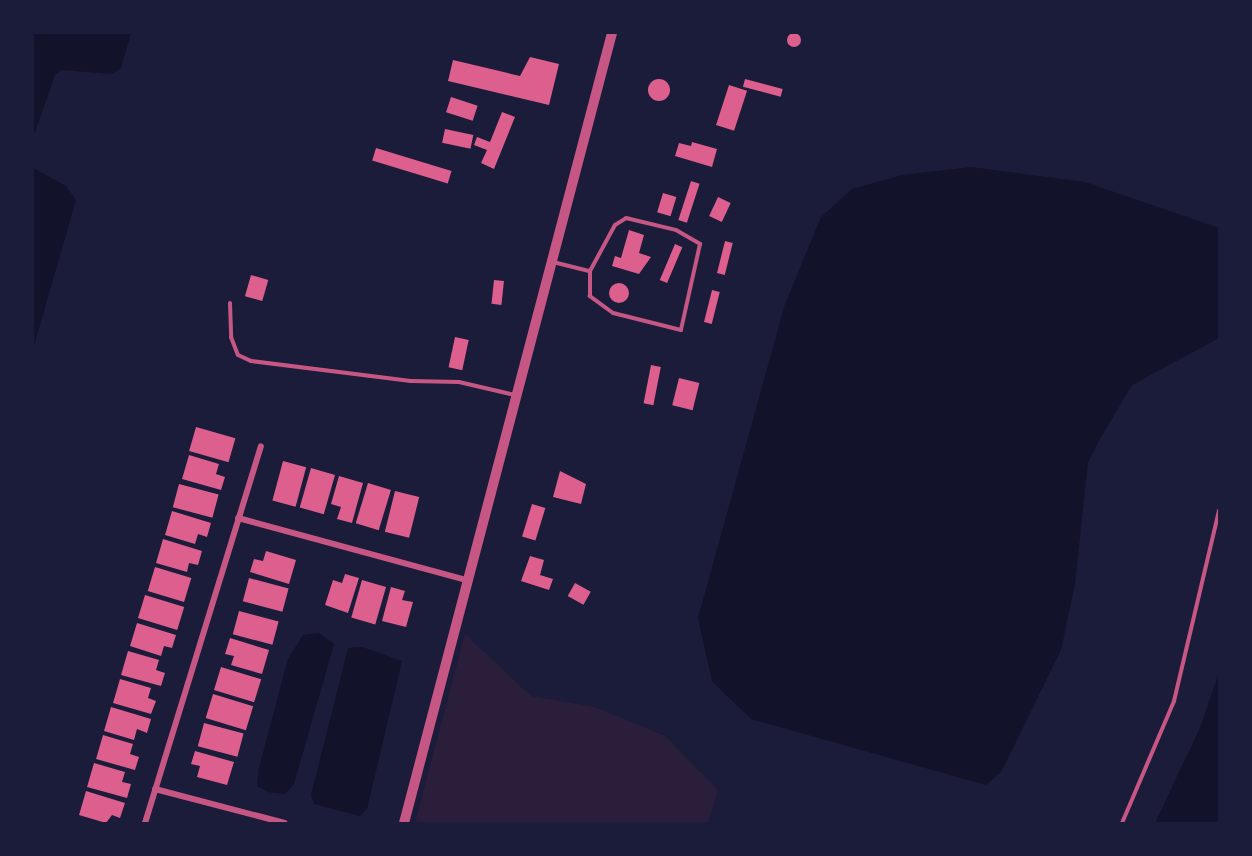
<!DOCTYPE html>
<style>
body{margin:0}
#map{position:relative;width:1252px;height:856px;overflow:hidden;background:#1b1b3a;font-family:Montserrat,sans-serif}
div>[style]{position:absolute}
.green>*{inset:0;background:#2a1e3b}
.water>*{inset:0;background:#12122b}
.building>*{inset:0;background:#dd5f8e;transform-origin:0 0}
.round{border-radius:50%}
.service>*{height:4px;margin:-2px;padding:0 2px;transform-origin:2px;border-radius:2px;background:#c65784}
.minor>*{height:6px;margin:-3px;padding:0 3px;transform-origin:3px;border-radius:3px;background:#c65784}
.tertiary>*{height:10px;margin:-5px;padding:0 5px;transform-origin:5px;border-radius:5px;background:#c65784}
span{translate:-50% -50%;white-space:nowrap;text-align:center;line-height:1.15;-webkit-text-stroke:4.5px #1b1b3a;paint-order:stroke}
.frame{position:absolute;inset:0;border:34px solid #1b1b3a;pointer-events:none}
</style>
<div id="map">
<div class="green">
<i style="clip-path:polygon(465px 634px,531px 696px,595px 707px,665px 736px,718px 790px,708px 823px,415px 823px)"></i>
</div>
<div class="water">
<i style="clip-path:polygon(33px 33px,131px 33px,121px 68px,112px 74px,62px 70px,55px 75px,33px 138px)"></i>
<i style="clip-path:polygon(971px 167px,1085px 182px,1219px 228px,1219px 338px,1132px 385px,1100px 439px,1088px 463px,1075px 584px,1061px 650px,1001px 772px,986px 785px,751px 719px,712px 681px,698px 618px,785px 304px,821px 217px,852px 189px,902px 175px)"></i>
<i style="clip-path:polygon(33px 168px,66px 186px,76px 200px,33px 349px)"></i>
<i style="clip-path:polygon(319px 633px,334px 644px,294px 784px,285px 794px,268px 792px,257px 786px,259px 768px,288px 659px,303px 635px)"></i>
<i style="clip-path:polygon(362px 647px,402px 661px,367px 809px,360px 816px,314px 804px,311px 795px,348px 648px)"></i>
<i style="clip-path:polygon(1219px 673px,1219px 823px,1155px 823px,1200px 728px)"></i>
</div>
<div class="building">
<i class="round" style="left:787px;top:33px;width:14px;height:14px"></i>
<i style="clip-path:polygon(530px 57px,559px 64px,549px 105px,448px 81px,453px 60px,520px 76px)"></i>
<i class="round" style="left:648px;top:79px;width:22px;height:22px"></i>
<i style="left:745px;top:79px;width:39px;height:8px;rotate:15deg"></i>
<i style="left:729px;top:85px;width:19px;height:42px;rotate:18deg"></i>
<i style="left:451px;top:97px;width:28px;height:16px;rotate:18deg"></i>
<i style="clip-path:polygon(502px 112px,515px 117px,494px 169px,481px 163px,487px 150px,474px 145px,477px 137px,490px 142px)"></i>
<i style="left:445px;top:129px;width:29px;height:14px;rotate:12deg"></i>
<i style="clip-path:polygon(692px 142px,717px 149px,712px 167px,675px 156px,679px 143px,691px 146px)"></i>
<i style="left:376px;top:148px;width:79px;height:13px;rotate:17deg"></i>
<i style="left:691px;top:181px;width:9px;height:41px;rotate:18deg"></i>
<i style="left:663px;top:193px;width:14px;height:20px;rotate:17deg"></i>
<i style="left:718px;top:197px;width:14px;height:21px;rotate:25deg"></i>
<i style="clip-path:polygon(629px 230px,644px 235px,639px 253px,651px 257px,639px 274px,612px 266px,615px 256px,621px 258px)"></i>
<i style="left:725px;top:241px;width:8px;height:33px;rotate:14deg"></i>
<i style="left:675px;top:244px;width:8px;height:39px;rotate:23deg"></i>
<i style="left:251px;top:275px;width:18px;height:22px;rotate:16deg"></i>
<i style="left:494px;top:280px;width:10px;height:24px;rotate:6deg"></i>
<i class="round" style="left:609px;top:283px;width:20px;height:20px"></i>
<i style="left:712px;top:290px;width:8px;height:33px;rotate:14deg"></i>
<i style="left:455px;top:337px;width:14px;height:31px;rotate:12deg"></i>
<i style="left:651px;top:365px;width:10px;height:39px;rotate:11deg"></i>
<i style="left:679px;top:378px;width:21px;height:28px;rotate:14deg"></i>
<i style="left:196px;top:427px;width:41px;height:25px;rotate:16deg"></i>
<i style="clip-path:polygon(189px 455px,219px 464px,216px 474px,225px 477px,221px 490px,182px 479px)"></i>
<i style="left:283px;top:461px;width:24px;height:41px;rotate:15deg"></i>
<i style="left:311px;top:468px;width:25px;height:41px;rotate:16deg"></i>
<i style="clip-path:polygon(560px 471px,586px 484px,581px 504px,553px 497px)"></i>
<i style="clip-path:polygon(339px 476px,363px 483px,352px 523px,337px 519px,341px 507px,331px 504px)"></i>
<i style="left:368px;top:483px;width:24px;height:42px;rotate:17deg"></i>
<i style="left:179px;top:484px;width:41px;height:24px;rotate:15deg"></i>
<i style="left:395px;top:491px;width:25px;height:42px;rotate:14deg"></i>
<i style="left:532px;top:504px;width:14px;height:34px;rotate:17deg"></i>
<i style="clip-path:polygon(172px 511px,211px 523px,207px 537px,198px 534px,195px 544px,165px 535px)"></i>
<i style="clip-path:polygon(163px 539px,202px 551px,198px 565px,189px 563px,187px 572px,156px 563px)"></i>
<i style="clip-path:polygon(266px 551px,296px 560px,289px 584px,250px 572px,254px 559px,263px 561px)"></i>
<i style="clip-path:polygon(530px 556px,544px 560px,540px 575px,553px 579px,549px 590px,521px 581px)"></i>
<i style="left:155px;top:567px;width:38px;height:25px;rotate:17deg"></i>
<i style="clip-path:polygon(345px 574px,359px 578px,348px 613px,325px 605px,333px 580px,342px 583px)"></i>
<i style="left:249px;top:578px;width:41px;height:24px;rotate:15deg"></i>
<i style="left:362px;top:580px;width:25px;height:39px;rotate:16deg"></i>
<i style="left:575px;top:583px;width:18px;height:15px;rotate:29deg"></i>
<i style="clip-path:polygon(391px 587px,405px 591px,402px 600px,413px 602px,406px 627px,382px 621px)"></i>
<i style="left:145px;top:595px;width:41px;height:24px;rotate:17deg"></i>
<i style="left:239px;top:611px;width:41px;height:24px;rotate:15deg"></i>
<i style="clip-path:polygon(137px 623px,176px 635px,172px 648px,164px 646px,161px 656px,130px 646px)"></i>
<i style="clip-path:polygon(230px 638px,269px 650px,262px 674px,231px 665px,234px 656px,225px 654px)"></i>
<i style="clip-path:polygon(128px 651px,159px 660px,156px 670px,165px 673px,161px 686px,121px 675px)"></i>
<i style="left:221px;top:667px;width:42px;height:24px;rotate:17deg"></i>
<i style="clip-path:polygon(120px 679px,151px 688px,148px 698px,156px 701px,151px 714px,113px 703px)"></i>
<i style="left:213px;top:694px;width:42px;height:25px;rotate:17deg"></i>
<i style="clip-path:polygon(111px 707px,151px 719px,147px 733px,137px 729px,134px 740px,104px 731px)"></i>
<i style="left:204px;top:723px;width:41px;height:24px;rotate:15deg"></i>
<i style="clip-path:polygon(103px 735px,133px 744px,130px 754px,139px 757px,135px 770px,96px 759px)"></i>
<i style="clip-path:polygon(195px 751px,234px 762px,227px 785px,197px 777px,200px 766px,191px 764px)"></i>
<i style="clip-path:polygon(94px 763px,125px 772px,122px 782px,131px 784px,127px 798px,87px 787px)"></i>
<i style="clip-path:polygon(86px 791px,125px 803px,120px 818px,112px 815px,106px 823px,79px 815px)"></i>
</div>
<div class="service">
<i style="left:626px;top:218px;width:51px;rotate:13.5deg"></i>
<i style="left:676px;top:230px;width:28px;rotate:30deg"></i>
<i style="left:700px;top:244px;width:88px;rotate:102.5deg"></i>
<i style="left:681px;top:330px;width:70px;rotate:-166deg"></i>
<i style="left:613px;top:313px;width:29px;rotate:-144deg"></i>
<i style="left:590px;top:296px;width:25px;rotate:-90deg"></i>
<i style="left:590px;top:271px;width:52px;rotate:-61.5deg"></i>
<i style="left:615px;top:225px;width:13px;rotate:-32deg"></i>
<i style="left:553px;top:262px;width:38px;rotate:14deg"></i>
<i style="left:230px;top:303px;width:34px;rotate:88deg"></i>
<i style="left:231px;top:337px;width:19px;rotate:69deg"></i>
<i style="left:238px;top:355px;width:14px;rotate:25deg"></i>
<i style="left:251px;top:361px;width:161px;rotate:7.1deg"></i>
<i style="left:411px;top:381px;width:48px;rotate:1.2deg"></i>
<i style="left:459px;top:382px;width:57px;rotate:13.1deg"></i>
<i style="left:1122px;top:823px;width:133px;rotate:-66.9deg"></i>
<i style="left:1174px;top:701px;width:196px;rotate:-76.7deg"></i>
</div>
<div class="minor">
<i style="left:238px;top:518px;width:236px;rotate:15.2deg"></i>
<i style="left:155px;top:789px;width:134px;rotate:14.7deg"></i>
<i style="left:145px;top:823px;width:394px;rotate:-72.9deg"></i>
</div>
<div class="tertiary">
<i style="left:404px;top:823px;width:817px;rotate:-75.25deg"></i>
</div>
<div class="frame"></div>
</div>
